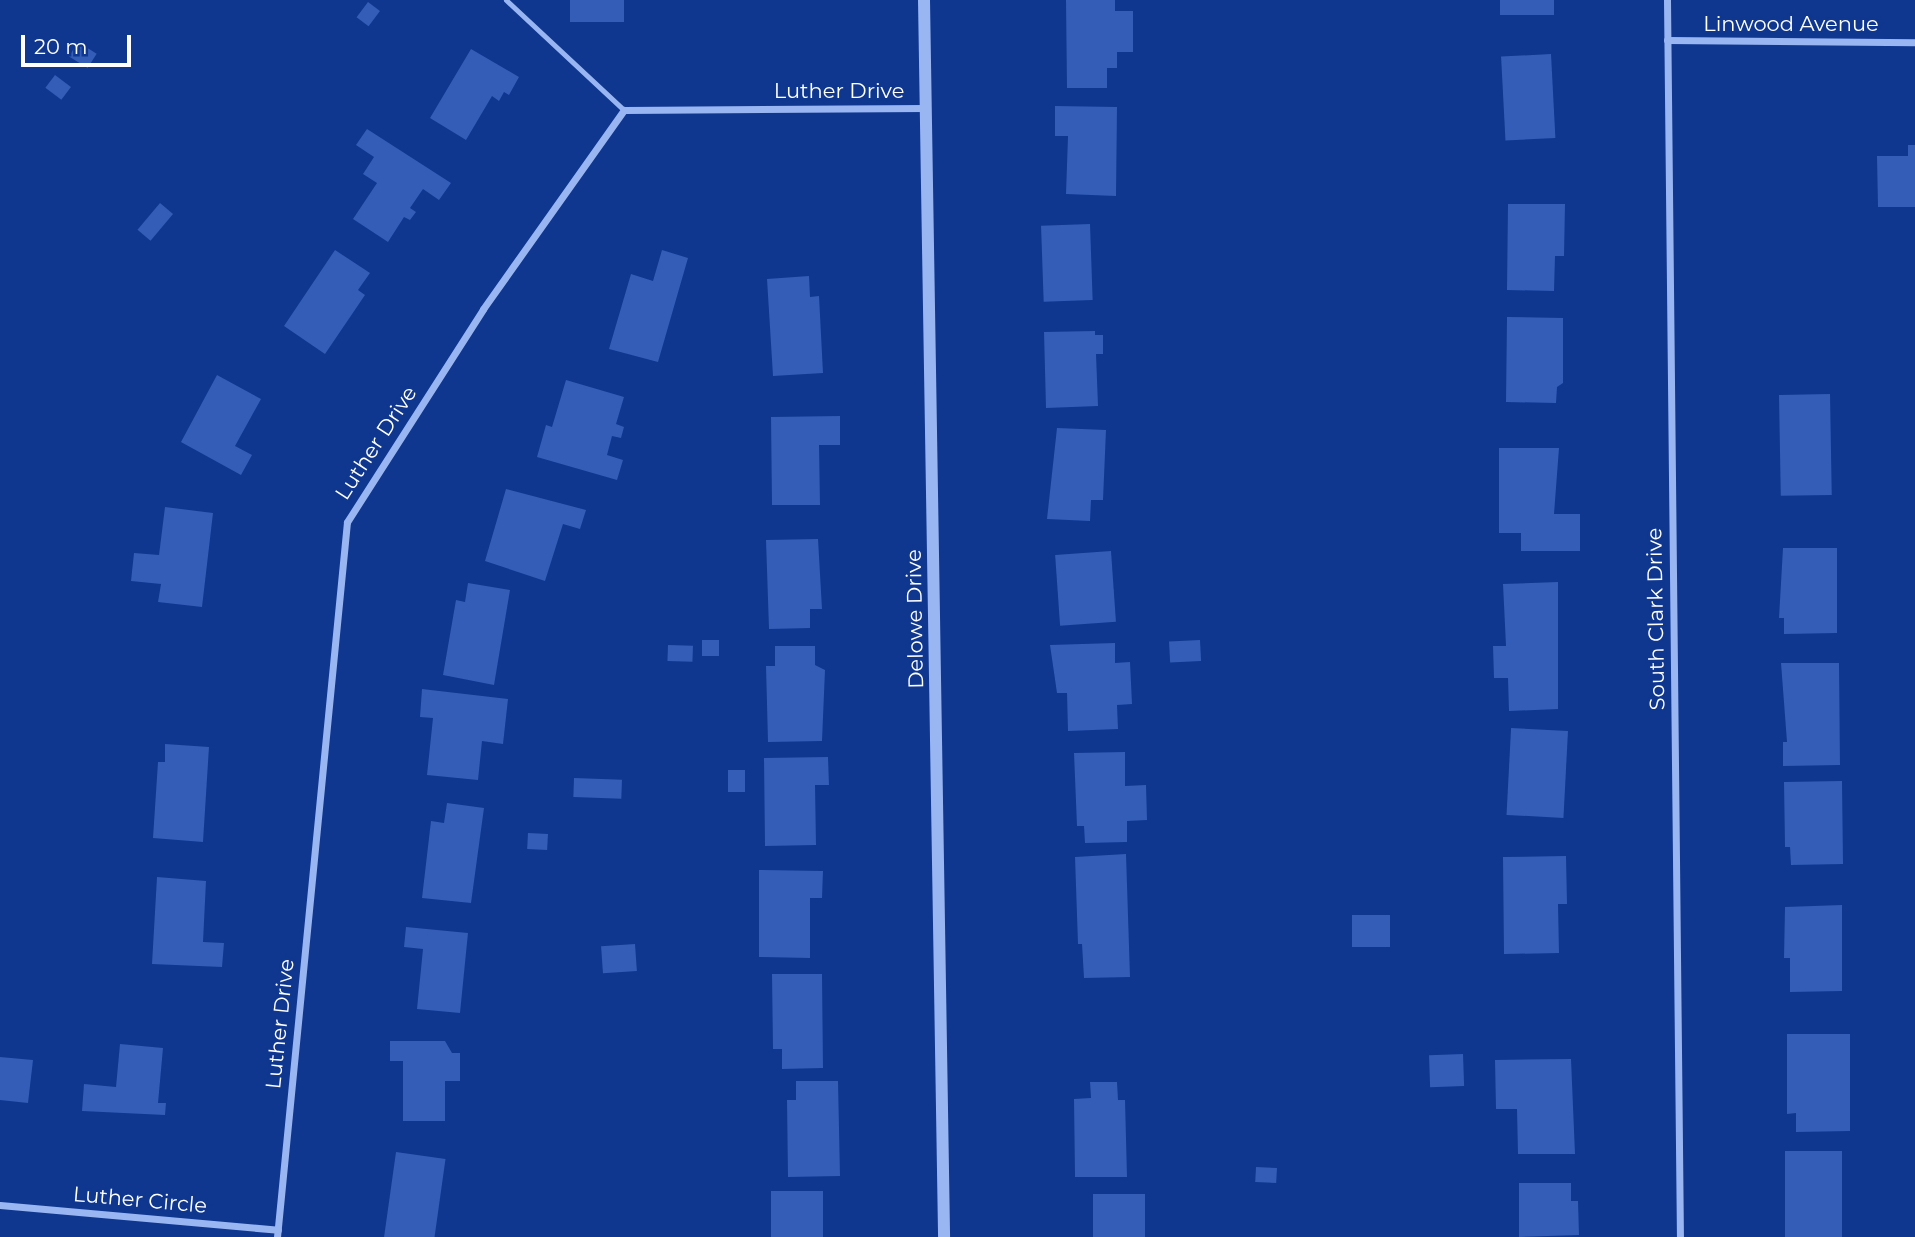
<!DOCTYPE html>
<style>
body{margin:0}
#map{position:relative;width:1915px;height:1237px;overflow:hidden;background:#0f378f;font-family:Montserrat,sans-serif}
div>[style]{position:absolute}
.building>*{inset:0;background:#335db7;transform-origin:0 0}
.service>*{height:5px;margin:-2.5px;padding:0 2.5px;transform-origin:2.5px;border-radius:2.5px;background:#99b6f3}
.minor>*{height:7px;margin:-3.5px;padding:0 3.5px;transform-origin:3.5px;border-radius:3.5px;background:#99b6f3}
.tertiary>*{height:12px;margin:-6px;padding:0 6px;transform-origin:6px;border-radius:6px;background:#99b6f3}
span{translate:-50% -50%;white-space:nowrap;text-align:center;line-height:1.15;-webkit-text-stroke:5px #0f378f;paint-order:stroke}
.street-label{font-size:21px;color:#fff}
.scale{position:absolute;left:21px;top:35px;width:110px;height:32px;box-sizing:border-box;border:4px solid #fff;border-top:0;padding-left:9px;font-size:21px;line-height:24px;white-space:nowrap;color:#fff;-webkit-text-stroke:5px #0f378f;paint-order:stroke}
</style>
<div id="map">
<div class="building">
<i style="left:570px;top:0;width:54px;height:22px"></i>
<i style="clip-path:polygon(1066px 0,1115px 0,1115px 11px,1133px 11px,1133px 52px,1117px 52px,1117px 68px,1107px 68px,1107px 88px,1067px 88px)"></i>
<i style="left:1500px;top:0;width:54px;height:15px"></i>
<i style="left:368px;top:2px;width:15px;height:19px;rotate:37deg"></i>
<i style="left:78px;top:42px;width:22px;height:17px;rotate:32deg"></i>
<i style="clip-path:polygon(471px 49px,519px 77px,509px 95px,504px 92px,499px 101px,492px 96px,466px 140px,430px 118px)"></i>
<i style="left:1551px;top:54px;width:84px;height:50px;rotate:87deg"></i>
<i style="left:55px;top:75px;width:20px;height:16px;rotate:37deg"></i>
<i style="clip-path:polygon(1055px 106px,1117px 107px,1116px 196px,1066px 194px,1068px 136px,1055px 136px)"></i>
<i style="clip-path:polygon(367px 129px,451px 183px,439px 200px,423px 189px,410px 208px,416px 212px,410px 220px,404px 217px,388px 242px,353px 219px,377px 183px,363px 174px,374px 157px,356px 145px)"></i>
<i style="clip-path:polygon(1908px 145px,1915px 145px,1915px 207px,1878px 207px,1877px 156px,1908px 156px)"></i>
<i style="left:160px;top:203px;width:17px;height:35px;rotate:40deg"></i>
<i style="clip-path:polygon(1508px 204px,1565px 204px,1564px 256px,1555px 256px,1554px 291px,1507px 290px)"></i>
<i style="left:1090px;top:224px;width:76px;height:49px;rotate:88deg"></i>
<i style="clip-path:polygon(335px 250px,370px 273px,358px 290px,365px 295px,325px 354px,284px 326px)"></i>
<i style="clip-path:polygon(662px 250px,688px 258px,658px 362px,609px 349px,631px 274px,653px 281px)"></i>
<i style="clip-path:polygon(809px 276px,810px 297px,819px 296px,823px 373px,773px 376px,767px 279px)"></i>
<i style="clip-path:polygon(1507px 317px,1563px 318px,1563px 383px,1557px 387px,1556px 403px,1506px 402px)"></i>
<i style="clip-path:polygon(1095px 331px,1095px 335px,1103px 335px,1103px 354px,1096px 354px,1098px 406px,1046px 408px,1044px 332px)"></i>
<i style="clip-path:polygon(217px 375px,261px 399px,235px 446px,252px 455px,241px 475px,181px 442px)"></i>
<i style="clip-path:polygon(566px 380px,624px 397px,616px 424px,624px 427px,621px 438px,612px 436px,607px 455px,623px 460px,617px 480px,537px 457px,546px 425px,552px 427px)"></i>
<i style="left:1830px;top:394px;width:101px;height:51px;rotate:89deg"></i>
<i style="clip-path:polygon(840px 416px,840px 445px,819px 445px,820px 505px,772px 505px,771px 417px)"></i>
<i style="clip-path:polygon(1057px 428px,1106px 430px,1103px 500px,1091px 500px,1090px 521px,1047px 519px)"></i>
<i style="clip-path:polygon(1499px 448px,1559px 448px,1554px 514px,1580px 514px,1580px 551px,1521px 551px,1521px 533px,1499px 533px)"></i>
<i style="clip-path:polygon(506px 489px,586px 510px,580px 529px,563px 524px,545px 581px,485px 561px)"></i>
<i style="clip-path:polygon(165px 507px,213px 513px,202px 607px,158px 602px,161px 584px,131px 581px,134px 553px,159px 555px)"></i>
<i style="clip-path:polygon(818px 539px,822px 609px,810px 609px,810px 628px,769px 629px,766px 540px)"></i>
<i style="clip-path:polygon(1783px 548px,1837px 548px,1837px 633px,1784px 634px,1784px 618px,1779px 618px)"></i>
<i style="left:1111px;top:551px;width:71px;height:56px;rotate:86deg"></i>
<i style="clip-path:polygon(1558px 582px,1558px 709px,1509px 711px,1508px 678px,1494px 678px,1493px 646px,1506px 646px,1503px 584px)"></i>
<i style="clip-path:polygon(468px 583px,510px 590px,494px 685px,443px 675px,456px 600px,465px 602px)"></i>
<i style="left:719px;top:640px;width:16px;height:17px;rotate:90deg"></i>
<i style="left:1200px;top:640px;width:21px;height:31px;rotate:87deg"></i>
<i style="clip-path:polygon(1115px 643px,1115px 663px,1130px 662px,1132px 704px,1117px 705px,1118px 729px,1068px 731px,1067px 693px,1057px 693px,1050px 645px)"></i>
<i style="left:668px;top:645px;width:25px;height:16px;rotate:2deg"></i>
<i style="clip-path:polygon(775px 646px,815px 646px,815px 665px,825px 670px,822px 741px,768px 742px,766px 666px,775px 666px)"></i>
<i style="clip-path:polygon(1781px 663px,1839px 663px,1840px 765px,1783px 766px,1783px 742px,1787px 742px)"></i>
<i style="clip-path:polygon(422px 689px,508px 699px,503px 744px,482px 741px,478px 780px,427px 775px,433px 718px,420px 717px)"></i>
<i style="left:1568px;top:731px;width:87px;height:57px;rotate:93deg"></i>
<i style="clip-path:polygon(165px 744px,209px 747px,203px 842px,153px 838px,158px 762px,165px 762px)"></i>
<i style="clip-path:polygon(1125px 752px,1125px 786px,1146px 785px,1147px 820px,1127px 821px,1127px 842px,1085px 843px,1084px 826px,1077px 826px,1074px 753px)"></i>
<i style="clip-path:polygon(828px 757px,829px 785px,815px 785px,816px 845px,765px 846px,764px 758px)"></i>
<i style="left:728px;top:770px;width:17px;height:22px"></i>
<i style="left:574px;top:778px;width:48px;height:19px;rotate:2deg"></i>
<i style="clip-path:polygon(1842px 781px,1843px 864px,1791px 865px,1790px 847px,1785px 847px,1784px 782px)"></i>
<i style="clip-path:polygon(447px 803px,484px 808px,471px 903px,422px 898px,431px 821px,444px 823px)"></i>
<i style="left:528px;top:833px;width:20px;height:16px;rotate:3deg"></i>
<i style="clip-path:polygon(1126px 854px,1130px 977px,1084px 978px,1082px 944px,1078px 944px,1075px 857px)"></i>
<i style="clip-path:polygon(1566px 856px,1567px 904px,1558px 904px,1559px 953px,1504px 954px,1503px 857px)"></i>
<i style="clip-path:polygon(759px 870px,823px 871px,822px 898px,810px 898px,810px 958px,759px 957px)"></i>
<i style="clip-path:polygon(157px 877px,206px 881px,203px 942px,224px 943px,222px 967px,152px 964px)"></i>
<i style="clip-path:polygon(1842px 905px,1842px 991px,1790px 992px,1790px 958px,1784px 958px,1785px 907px)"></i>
<i style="left:1352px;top:915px;width:38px;height:32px"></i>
<i style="clip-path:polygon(406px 927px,468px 933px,460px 1013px,417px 1009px,423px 949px,404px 947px)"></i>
<i style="left:635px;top:944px;width:27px;height:34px;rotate:86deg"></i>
<i style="clip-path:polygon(772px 974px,822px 974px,823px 1068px,782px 1069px,782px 1049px,773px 1049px)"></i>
<i style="clip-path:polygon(1787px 1034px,1850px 1034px,1850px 1131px,1796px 1132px,1796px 1113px,1787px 1114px)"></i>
<i style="clip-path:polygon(390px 1041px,445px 1041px,452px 1053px,460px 1053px,460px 1081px,445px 1081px,445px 1121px,403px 1121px,403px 1061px,390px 1061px)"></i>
<i style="clip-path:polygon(120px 1044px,163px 1048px,158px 1103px,166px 1103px,165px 1115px,82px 1111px,84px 1084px,116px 1087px)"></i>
<i style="left:1463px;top:1054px;width:32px;height:34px;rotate:88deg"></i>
<i style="clip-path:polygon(0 1057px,33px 1060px,28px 1103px,0 1100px)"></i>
<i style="clip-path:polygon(1571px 1059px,1575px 1154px,1518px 1154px,1517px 1109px,1496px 1109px,1495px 1060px)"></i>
<i style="clip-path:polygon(796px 1081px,838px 1081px,840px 1176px,788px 1177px,787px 1100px,796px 1100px)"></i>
<i style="clip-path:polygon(1090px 1082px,1117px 1082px,1118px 1100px,1125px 1100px,1127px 1177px,1075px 1177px,1074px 1099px,1091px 1098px)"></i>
<i style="left:1785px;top:1151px;width:57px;height:86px"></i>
<i style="left:396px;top:1152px;width:50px;height:86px;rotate:8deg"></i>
<i style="left:1256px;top:1167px;width:21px;height:15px;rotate:3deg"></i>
<i style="clip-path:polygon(1519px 1183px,1571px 1183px,1571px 1201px,1578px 1201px,1579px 1235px,1519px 1237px)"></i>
<i style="left:771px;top:1191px;width:52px;height:46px"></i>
<i style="left:1093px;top:1194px;width:52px;height:43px"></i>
</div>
<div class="service">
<i style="left:506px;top:0;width:161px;rotate:43deg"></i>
</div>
<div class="minor">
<i style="left:1667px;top:0;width:1237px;rotate:89.4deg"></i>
<i style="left:1667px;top:40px;width:248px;rotate:0.5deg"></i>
<i style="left:0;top:1205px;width:279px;rotate:5.1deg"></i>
<i style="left:277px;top:1237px;width:718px;rotate:-84.41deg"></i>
<i style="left:347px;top:522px;width:253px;rotate:-57.4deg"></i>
<i style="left:483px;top:309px;width:244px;rotate:-54.7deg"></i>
<i style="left:624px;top:110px;width:302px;rotate:-0.4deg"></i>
</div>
<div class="tertiary">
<i style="left:924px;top:0;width:1237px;rotate:89.07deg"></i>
</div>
<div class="street-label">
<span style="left:1791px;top:24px">Linwood Avenue</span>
<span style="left:839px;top:91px">Luther Drive</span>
<span style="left:376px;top:443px;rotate:-57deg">Luther Drive</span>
<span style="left:915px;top:619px;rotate:-91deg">Delowe Drive</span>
<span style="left:1656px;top:619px;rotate:-91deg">South Clark Drive</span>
<span style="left:280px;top:1024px;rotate:-84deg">Luther Drive</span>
<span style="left:140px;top:1200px;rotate:5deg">Luther Circle</span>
</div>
<div class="scale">20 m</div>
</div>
